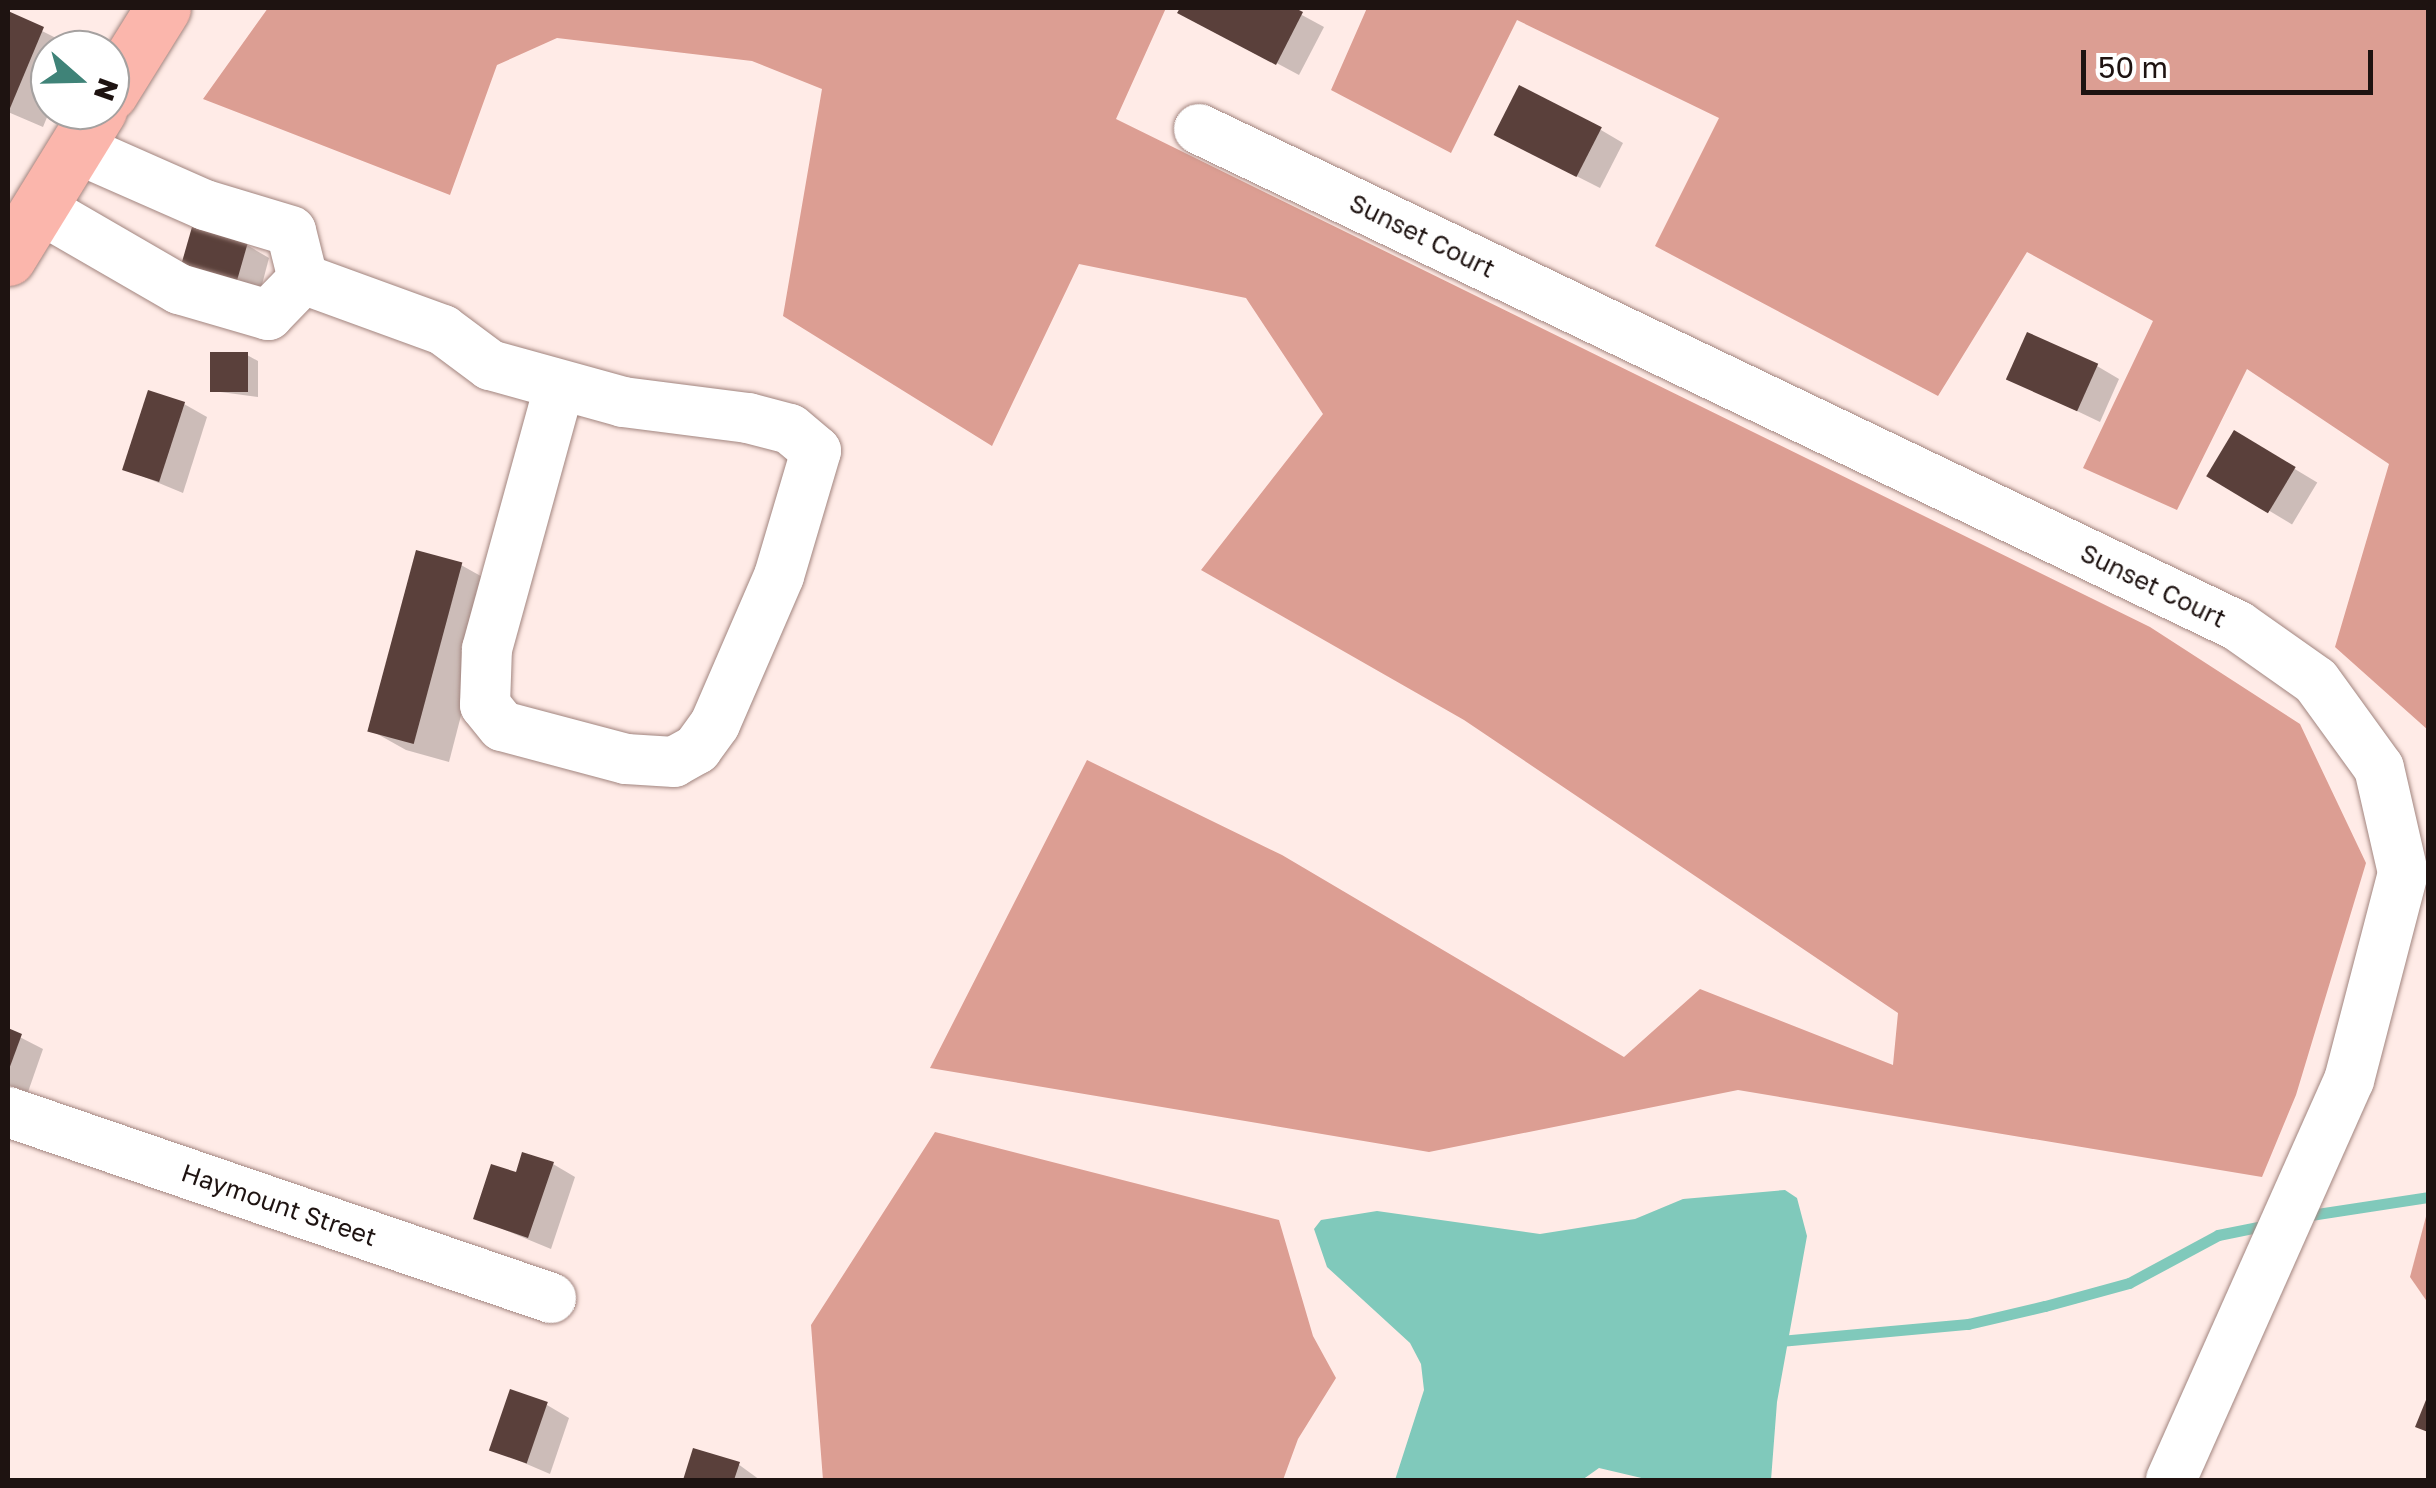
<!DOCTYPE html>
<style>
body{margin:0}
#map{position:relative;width:2436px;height:1488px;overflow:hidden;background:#ffebe7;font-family:"Golos Text",sans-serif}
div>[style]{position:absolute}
.forest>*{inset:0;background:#dc9e93}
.water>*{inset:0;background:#80c9bb}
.shadow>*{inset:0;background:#0003;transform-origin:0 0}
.stream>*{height:11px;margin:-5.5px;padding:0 5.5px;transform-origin:5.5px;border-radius:5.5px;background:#80c9bb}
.building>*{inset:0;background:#5a403b;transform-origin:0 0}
.roads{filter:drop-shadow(0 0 2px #a2857f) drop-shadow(0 0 2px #a2857f)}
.minor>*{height:50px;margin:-25px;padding:0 25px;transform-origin:25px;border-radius:25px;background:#fff}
.major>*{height:55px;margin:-27.5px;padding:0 27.5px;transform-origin:27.5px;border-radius:27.5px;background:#fbb6ac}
span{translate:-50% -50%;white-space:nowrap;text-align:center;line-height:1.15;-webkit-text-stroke:10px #fff;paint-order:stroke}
.street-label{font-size:25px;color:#1e1311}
.frame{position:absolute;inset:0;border:10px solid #1e1311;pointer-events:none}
.north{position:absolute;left:30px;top:30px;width:100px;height:100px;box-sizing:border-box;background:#fff;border:2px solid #a5a1a0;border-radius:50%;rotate:110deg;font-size:28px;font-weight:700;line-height:40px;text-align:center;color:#1e1311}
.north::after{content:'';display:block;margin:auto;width:35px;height:45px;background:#3f8378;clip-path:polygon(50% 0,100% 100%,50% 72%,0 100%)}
.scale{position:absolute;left:2081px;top:50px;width:292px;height:45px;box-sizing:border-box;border:5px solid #1e1311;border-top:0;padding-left:12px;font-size:30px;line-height:35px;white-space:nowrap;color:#1e1311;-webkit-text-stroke:8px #fff;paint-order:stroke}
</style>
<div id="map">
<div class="forest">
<i style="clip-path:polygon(268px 8px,1166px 8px,1116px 119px,2150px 627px,2300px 724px,2366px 863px,2296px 1095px,2262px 1177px,1738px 1090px,1429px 1152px,930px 1068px,1087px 760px,1282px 855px,1624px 1057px,1700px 989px,1893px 1065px,1898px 1013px,1464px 720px,1201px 570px,1323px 414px,1246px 298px,1079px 264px,992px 446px,783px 316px,822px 89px,752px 61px,557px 38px,497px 65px,450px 195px,203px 99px)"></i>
<i style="clip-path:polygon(1367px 8px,2428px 8px,2428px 730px,2335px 647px,2389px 464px,2247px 369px,2177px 510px,2083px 468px,2153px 321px,2027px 252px,1938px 396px,1655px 246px,1719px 118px,1517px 20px,1451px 153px,1331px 90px)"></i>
<i style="clip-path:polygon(935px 1132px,1279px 1220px,1313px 1336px,1336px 1378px,1298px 1439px,1283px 1480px,823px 1480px,811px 1325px)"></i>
<i style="clip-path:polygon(2428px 1209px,2428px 1303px,2410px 1277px)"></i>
</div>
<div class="water">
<i style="clip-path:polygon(1785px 1190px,1797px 1198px,1807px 1236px,1777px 1402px,1771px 1480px,1650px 1480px,1599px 1468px,1582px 1480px,1395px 1480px,1424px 1390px,1421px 1364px,1410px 1343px,1327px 1267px,1314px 1229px,1321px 1220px,1377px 1211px,1540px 1234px,1635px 1219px,1683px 1199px)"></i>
</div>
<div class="shadow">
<i style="clip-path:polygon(1183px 8px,1289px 8px,1324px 27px,1299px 75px,1181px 12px)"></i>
<i style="clip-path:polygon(8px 14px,76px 48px,50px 50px,50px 110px,43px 127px,8px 112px)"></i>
<i style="clip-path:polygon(1601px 130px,1623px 143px,1600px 188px,1519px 147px)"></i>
<i style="clip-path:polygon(247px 245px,269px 258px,259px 296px,205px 282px)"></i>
<i style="clip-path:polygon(247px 355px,258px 361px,258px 397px,213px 391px)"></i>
<i style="clip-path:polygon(2097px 366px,2119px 379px,2100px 422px,2008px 378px)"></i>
<i style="clip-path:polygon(184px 404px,207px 417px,183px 493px,125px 469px)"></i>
<i style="left:2235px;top:433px;width:96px;height:49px;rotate:31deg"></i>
<i style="clip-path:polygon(418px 554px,461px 565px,495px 584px,449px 762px,406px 750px,372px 731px)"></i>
<i style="clip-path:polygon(8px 1031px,43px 1049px,28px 1092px,8px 1085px)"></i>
<i style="clip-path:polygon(553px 1164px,575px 1177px,551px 1249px,476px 1218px,517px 1175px)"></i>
<i style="clip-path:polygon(547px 1405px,569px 1418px,550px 1474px,492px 1449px)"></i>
<i style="clip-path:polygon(695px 1451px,738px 1464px,760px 1480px,686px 1480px)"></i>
</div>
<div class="stream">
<i style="left:2304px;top:1216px;width:125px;rotate:-8.7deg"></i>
<i style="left:1780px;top:1341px;width:189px;rotate:-5.2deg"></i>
<i style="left:1968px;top:1324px;width:79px;rotate:-13.2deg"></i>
<i style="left:2045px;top:1306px;width:87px;rotate:-15.3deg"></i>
<i style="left:2129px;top:1283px;width:101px;rotate:-28.3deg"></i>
<i style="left:2218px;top:1235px;width:50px;rotate:-11.5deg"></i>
</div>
<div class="building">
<i style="clip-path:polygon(1180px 8px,1295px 8px,1303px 12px,1276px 65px,1177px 13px)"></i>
<i style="clip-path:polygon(8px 11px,44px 27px,8px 113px)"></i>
<i style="left:1519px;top:85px;width:93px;height:56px;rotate:27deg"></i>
<i style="left:192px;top:227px;width:58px;height:45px;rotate:16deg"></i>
<i style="left:2027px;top:332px;width:78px;height:52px;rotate:24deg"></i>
<i style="left:210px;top:352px;width:38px;height:40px"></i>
<i style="left:148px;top:390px;width:39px;height:84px;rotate:18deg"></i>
<i style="left:2234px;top:430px;width:72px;height:54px;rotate:31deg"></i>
<i style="left:416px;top:550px;width:48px;height:188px;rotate:15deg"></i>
<i style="clip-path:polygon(8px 1028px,22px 1034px,8px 1072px)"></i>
<i style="clip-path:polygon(522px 1152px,554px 1162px,528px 1238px,473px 1219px,491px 1164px,516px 1172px)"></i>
<i style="left:510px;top:1389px;width:40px;height:65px;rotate:19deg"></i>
<i style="clip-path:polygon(2428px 1395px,2428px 1432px,2415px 1427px)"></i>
<i style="clip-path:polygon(693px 1448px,740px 1462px,734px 1480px,683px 1480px)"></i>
</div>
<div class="roads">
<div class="minor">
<i style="left:1199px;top:129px;width:1152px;rotate:25.56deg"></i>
<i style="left:2238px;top:626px;width:95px;rotate:35.2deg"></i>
<i style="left:2316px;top:681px;width:107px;rotate:54.1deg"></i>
<i style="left:2379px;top:768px;width:108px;rotate:77.1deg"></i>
<i style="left:2403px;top:873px;width:214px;rotate:104.6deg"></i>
<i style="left:2349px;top:1080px;width:438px;rotate:114deg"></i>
<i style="left:39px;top:208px;width:162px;rotate:30.1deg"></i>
<i style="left:179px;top:289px;width:93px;rotate:16.3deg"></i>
<i style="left:268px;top:315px;width:50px;rotate:-45.8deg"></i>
<i style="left:303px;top:279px;width:49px;rotate:-104deg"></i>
<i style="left:291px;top:231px;width:90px;rotate:-163.2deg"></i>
<i style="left:205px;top:205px;width:141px;rotate:-156.2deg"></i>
<i style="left:303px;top:279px;width:149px;rotate:20deg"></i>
<i style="left:443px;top:330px;width:59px;rotate:36.7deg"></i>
<i style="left:490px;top:365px;width:138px;rotate:15.5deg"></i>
<i style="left:623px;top:402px;width:126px;rotate:7.3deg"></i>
<i style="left:748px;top:418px;width:43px;rotate:14.7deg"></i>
<i style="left:790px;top:429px;width:34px;rotate:40deg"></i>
<i style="left:816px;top:451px;width:130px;rotate:106.5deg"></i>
<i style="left:779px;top:576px;width:161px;rotate:113.4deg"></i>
<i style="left:715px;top:724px;width:31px;rotate:126deg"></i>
<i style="left:697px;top:749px;width:26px;rotate:151deg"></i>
<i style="left:674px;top:762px;width:48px;rotate:-176.4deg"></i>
<i style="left:626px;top:759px;width:128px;rotate:-165.1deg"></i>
<i style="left:502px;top:726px;width:27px;rotate:-129deg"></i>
<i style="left:485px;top:705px;width:56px;rotate:-88deg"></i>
<i style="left:487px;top:649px;width:272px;rotate:-74.6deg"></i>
<i style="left:8px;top:1112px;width:574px;rotate:18.91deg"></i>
</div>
<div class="major">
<i style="left:110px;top:93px;width:100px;rotate:-58.1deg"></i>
<i style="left:8px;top:258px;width:174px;rotate:-58.4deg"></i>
</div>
</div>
<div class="street-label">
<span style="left:1422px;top:236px;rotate:26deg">Sunset Court</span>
<span style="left:2153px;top:586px;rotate:26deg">Sunset Court</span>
<span style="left:279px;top:1205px;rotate:19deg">Haymount Street</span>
</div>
<div class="frame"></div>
<div class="north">N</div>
<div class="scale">50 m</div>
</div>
